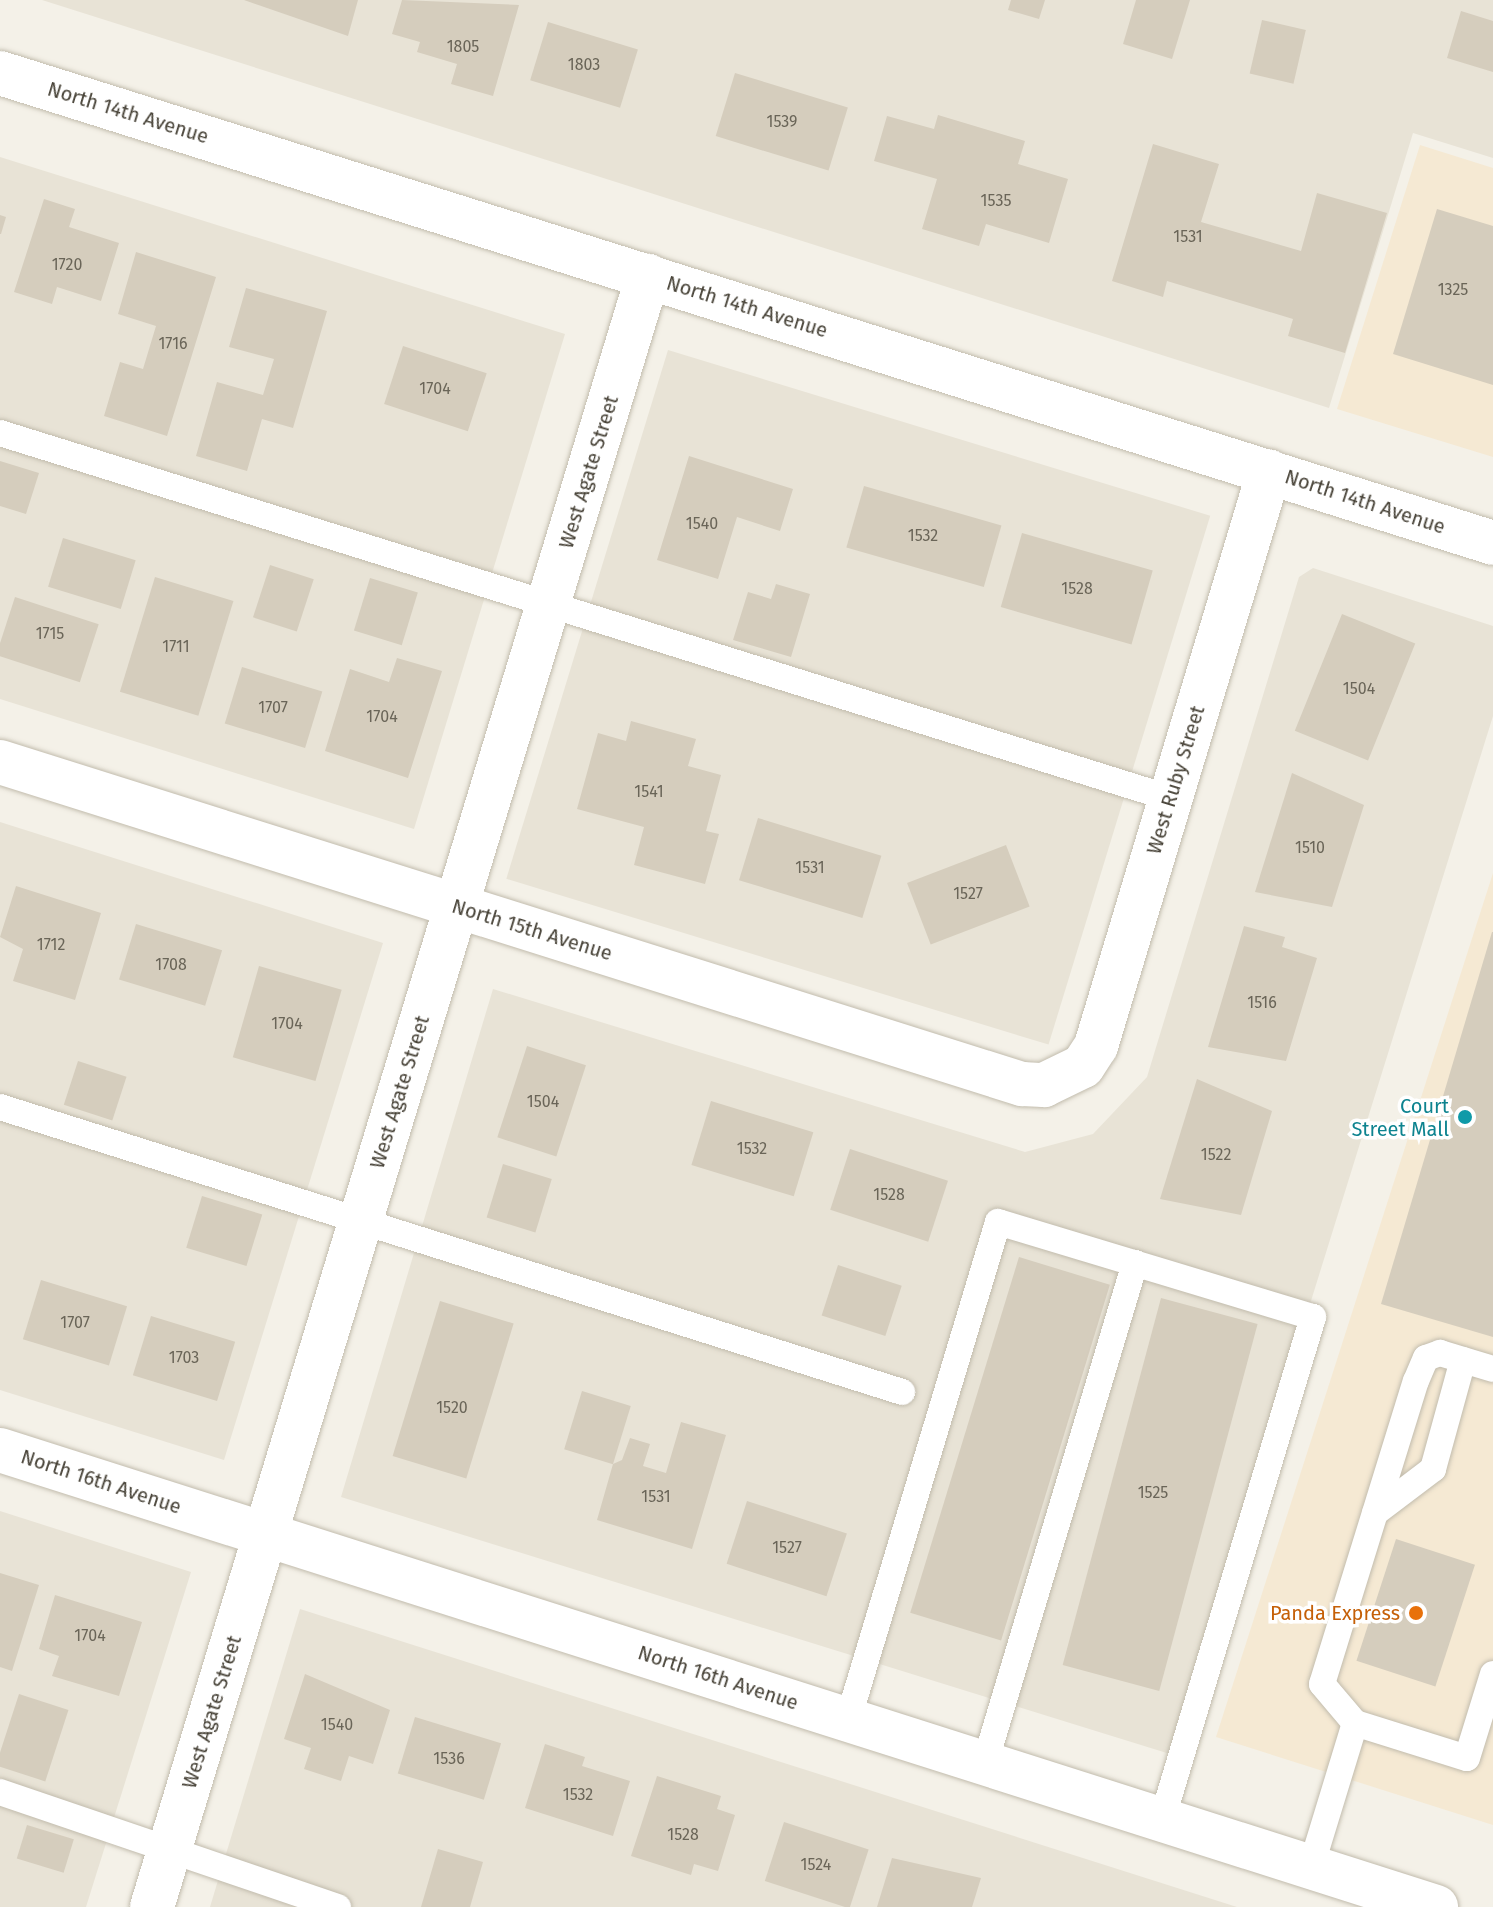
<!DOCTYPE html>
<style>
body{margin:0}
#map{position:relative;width:1493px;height:1907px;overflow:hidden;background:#f4f1e8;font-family:"Fira Sans",sans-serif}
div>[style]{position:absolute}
.residential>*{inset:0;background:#e8e3d6;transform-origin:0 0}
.commercial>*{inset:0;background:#f5e9d3}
.building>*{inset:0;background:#d5cdbd;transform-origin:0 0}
.roads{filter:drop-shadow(0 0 2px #c2bcad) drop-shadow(0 0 2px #c2bcad)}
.service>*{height:26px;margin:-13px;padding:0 13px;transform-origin:13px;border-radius:13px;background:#fff}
.minor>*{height:44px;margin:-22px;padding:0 22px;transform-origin:22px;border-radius:22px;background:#fff}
.tertiary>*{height:44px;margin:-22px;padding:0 22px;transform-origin:22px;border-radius:22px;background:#fff}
.dots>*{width:22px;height:22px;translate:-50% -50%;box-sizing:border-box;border:4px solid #fff;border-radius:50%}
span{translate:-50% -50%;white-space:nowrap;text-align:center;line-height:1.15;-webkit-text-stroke:7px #fff;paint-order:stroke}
.number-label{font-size:16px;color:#6a6558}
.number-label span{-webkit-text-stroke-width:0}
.street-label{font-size:20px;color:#474237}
.culture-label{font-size:20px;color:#0d838f}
.right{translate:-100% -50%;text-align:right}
.food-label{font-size:20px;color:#c56008}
</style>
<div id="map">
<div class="residential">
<i style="clip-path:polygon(42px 0,1493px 0,1493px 158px,1413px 133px,1329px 408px)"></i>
<i style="clip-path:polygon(0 157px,565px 334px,414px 829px,0 699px)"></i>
<i style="left:668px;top:350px;width:567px;height:553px;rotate:17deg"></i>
<i style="clip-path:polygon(1313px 568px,1493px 626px,1493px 716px,1170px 1754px,341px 1497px,493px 989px,1025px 1152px,1093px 1134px,1147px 1077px,1299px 577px)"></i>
<i style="clip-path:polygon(0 822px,383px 943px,224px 1460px,0 1390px)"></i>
<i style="clip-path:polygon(0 1511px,191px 1572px,86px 1907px,0 1907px)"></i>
<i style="clip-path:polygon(300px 1609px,1237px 1907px,210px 1907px)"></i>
</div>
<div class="commercial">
<i style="clip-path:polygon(1420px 145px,1493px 168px,1493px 457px,1337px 409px)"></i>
<i style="clip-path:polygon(1493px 873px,1493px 1825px,1216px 1737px)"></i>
</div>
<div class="building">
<i style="clip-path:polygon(244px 0,358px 0,348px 36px)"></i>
<i style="clip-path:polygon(402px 0,519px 5px,493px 96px,451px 84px,457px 64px,417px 52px,420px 42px,392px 34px)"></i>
<i style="clip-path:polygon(1011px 0,1045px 0,1039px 19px,1008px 10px)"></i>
<i style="clip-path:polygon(1136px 0,1190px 0,1172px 59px,1123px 44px)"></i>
<i style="clip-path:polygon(1461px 11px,1493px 21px,1493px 72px,1447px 58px)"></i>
<i style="left:1262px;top:20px;width:45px;height:55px;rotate:13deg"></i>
<i style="left:548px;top:22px;width:94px;height:61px;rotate:17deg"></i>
<i style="left:735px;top:73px;width:118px;height:66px;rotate:17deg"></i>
<i style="clip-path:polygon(938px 115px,1025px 141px,1018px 164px,1068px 179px,1049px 243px,986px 224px,979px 246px,922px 229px,937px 179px,874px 161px,887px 116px,934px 129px)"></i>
<i style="clip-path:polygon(1153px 144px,1219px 164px,1201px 222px,1301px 251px,1317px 193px,1387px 213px,1345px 353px,1288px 336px,1293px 319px,1167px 281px,1163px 297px,1112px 281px)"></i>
<i style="clip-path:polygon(44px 199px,75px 209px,69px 227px,119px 243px,101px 301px,57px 287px,52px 304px,14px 292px)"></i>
<i style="clip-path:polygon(1437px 209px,1493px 226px,1493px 385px,1393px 354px)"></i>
<i style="clip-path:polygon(0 215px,6px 217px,1px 234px,0 234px)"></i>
<i style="clip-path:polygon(136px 252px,216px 277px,167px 436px,104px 416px,120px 362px,143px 369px,156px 326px,118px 314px)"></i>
<i style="clip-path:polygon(246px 288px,327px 311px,293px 428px,262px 419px,247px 471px,196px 456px,217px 382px,263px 395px,274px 359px,229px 347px)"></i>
<i style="left:403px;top:346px;width:88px;height:61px;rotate:18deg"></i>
<i style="clip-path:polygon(689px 456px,793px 489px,780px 531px,737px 517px,718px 579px,657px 560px)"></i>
<i style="clip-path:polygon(0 461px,39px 473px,26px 514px,0 506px)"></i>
<i style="left:864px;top:486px;width:143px;height:64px;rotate:16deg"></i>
<i style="left:1022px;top:533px;width:136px;height:77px;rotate:16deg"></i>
<i style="left:63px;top:538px;width:76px;height:51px;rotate:17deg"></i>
<i style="left:270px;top:565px;width:46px;height:55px;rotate:18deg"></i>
<i style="left:155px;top:577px;width:82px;height:120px;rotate:17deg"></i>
<i style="left:370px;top:578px;width:50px;height:55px;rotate:17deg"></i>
<i style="clip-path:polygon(776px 584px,810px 594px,791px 657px,733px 640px,748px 592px,771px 599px)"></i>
<i style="left:15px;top:597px;width:88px;height:61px;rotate:18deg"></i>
<i style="left:1342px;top:614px;width:79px;height:126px;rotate:22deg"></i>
<i style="clip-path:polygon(397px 658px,442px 671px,408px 778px,325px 751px,350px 669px,389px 682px)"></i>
<i style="left:242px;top:667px;width:84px;height:59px;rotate:17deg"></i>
<i style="clip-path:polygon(631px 721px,696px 739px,688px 766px,721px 775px,706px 831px,719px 834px,705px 884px,634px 865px,644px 827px,577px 809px,598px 733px,626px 741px)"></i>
<i style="clip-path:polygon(1292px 773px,1364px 805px,1332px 907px,1255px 892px)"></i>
<i style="left:758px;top:818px;width:129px;height:65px;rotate:17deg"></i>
<i style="left:1006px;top:845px;width:66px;height:106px;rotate:69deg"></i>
<i style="clip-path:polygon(16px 886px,101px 913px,75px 1000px,13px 981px,23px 949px,0 937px)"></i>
<i style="left:136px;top:924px;width:90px;height:58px;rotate:17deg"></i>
<i style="clip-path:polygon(1244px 926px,1285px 937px,1282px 947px,1317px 958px,1286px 1061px,1208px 1047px)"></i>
<i style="clip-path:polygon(1492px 932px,1493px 932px,1493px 1337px,1381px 1304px)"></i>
<i style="left:259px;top:966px;width:86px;height:95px;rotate:16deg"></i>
<i style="left:527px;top:1046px;width:62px;height:96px;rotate:18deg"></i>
<i style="left:78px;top:1061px;width:51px;height:46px;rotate:18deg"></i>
<i style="clip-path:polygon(1197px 1079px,1272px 1111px,1241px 1215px,1160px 1199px)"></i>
<i style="left:711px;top:1101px;width:107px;height:67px;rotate:17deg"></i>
<i style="left:850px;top:1149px;width:103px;height:64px;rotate:18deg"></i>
<i style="left:503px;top:1164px;width:51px;height:56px;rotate:17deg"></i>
<i style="left:202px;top:1196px;width:63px;height:54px;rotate:17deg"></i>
<i style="left:1019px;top:1257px;width:95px;height:372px;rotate:17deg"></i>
<i style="left:838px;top:1265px;width:67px;height:53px;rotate:18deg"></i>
<i style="left:41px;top:1280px;width:90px;height:62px;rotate:17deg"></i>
<i style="left:1161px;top:1298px;width:100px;height:380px;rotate:15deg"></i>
<i style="left:440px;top:1301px;width:77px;height:162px;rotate:17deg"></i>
<i style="left:151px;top:1316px;width:88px;height:62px;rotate:17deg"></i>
<i style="left:582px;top:1391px;width:51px;height:61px;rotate:17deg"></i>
<i style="clip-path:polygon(681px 1422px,726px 1435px,692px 1549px,597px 1520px,613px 1464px,622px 1460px,630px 1438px,650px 1444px,643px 1466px,666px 1473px)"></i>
<i style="left:747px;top:1501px;width:105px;height:66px;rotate:18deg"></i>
<i style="left:1396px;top:1539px;width:83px;height:128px;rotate:18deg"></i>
<i style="clip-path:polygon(0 1573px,39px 1585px,12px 1671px,0 1667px)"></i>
<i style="clip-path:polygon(55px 1595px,142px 1622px,119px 1696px,52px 1676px,59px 1656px,39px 1649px)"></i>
<i style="clip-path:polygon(305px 1674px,390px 1710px,373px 1764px,349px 1756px,341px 1781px,304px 1769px,311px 1748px,284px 1739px)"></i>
<i style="left:19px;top:1694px;width:52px;height:75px;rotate:18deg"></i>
<i style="left:415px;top:1717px;width:90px;height:59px;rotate:17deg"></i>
<i style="clip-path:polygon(545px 1744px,585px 1757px,582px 1766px,630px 1781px,613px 1836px,525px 1808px)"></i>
<i style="clip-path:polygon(657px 1776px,721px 1796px,717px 1809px,735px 1815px,718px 1871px,694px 1864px,691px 1875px,631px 1856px)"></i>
<i style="left:784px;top:1822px;width:89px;height:62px;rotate:18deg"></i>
<i style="left:27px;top:1825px;width:49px;height:35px;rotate:17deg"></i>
<i style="clip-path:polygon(438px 1849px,483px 1862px,470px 1907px,421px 1907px)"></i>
<i style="clip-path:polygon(892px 1858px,981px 1878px,972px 1907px,877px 1907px)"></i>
</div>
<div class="roads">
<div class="service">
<i style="left:0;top:433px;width:1226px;rotate:17.33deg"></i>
<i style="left:0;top:1107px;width:946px;rotate:17.53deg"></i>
<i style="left:1375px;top:1513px;width:73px;rotate:-37.2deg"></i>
<i style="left:1433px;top:1469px;width:113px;rotate:-74.6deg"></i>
<i style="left:848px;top:1720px;width:520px;rotate:-73.24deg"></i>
<i style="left:998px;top:1222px;width:329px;rotate:16.8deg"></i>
<i style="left:1313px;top:1317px;width:525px;rotate:106.71deg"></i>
<i style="left:1355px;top:1723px;width:51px;rotate:-130.2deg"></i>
<i style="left:1322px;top:1684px;width:317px;rotate:-72.8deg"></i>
<i style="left:1416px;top:1381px;width:25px;rotate:-67deg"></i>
<i style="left:1426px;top:1358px;width:15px;rotate:-20deg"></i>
<i style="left:1440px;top:1353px;width:55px;rotate:16.8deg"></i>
<i style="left:985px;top:1763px;width:522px;rotate:-73.3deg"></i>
<i style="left:0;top:1792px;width:357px;rotate:18.8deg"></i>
<i style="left:1311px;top:1867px;width:151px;rotate:-73deg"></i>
<i style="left:1355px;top:1723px;width:117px;rotate:17.4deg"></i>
<i style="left:1467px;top:1758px;width:88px;rotate:-72.8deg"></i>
</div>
<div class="minor">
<i style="left:0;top:762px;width:1072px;rotate:17.49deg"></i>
<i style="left:1022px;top:1084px;width:22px;rotate:3deg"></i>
<i style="left:1044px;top:1085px;width:43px;rotate:-26deg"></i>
<i style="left:1083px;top:1066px;width:24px;rotate:-57deg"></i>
<i style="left:1096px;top:1046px;width:600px;rotate:-73.23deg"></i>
<i style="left:0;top:1450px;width:1507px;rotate:17.65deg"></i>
<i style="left:152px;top:1907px;width:1705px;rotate:-73.09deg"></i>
</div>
<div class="tertiary">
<i style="left:0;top:73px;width:1565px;rotate:17.47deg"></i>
</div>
</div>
<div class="dots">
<i style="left:1465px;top:1117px;background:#0f9aa8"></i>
<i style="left:1416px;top:1613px;background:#e8710a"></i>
</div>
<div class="number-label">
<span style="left:463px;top:47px">1805</span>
<span style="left:584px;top:65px">1803</span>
<span style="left:782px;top:122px">1539</span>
<span style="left:996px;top:201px">1535</span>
<span style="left:1188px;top:237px">1531</span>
<span style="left:67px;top:265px">1720</span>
<span style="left:1453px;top:290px">1325</span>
<span style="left:173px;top:344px">1716</span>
<span style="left:435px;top:389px">1704</span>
<span style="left:702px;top:524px">1540</span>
<span style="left:923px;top:536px">1532</span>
<span style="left:1077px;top:589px">1528</span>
<span style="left:50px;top:634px">1715</span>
<span style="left:176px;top:647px">1711</span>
<span style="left:1359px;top:689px">1504</span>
<span style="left:273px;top:708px">1707</span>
<span style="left:382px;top:717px">1704</span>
<span style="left:649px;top:792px">1541</span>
<span style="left:1310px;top:848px">1510</span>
<span style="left:810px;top:868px">1531</span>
<span style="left:968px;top:894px">1527</span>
<span style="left:51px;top:945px">1712</span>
<span style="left:171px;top:965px">1708</span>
<span style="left:1262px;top:1003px">1516</span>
<span style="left:287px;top:1024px">1704</span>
<span style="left:543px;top:1102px">1504</span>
<span style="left:752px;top:1149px">1532</span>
<span style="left:1216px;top:1155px">1522</span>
<span style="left:889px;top:1195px">1528</span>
<span style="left:75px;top:1323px">1707</span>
<span style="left:184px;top:1358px">1703</span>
<span style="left:452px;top:1408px">1520</span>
<span style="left:1153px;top:1493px">1525</span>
<span style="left:656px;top:1497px">1531</span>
<span style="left:787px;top:1548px">1527</span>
<span style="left:90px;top:1636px">1704</span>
<span style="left:337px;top:1725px">1540</span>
<span style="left:449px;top:1759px">1536</span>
<span style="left:578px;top:1795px">1532</span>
<span style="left:683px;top:1835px">1528</span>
<span style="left:816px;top:1865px">1524</span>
</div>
<div class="street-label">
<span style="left:128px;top:113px;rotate:17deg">North 14th Avenue</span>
<span style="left:747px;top:307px;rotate:17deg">North 14th Avenue</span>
<span style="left:589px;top:472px;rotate:-73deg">West Agate Street</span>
<span style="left:1365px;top:502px;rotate:18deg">North 14th Avenue</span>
<span style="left:1176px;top:780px;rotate:-73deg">West Ruby Street</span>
<span style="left:532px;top:930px;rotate:17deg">North 15th Avenue</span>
<span style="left:400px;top:1092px;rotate:-73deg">West Agate Street</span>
<span style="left:101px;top:1482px;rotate:18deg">North 16th Avenue</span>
<span style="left:718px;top:1678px;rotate:18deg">North 16th Avenue</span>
<span style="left:212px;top:1712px;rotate:-73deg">West Agate Street</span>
</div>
<div class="culture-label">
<span class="right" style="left:1449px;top:1118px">Court<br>Street Mall</span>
</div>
<div class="food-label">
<span class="right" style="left:1400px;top:1613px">Panda Express</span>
</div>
</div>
